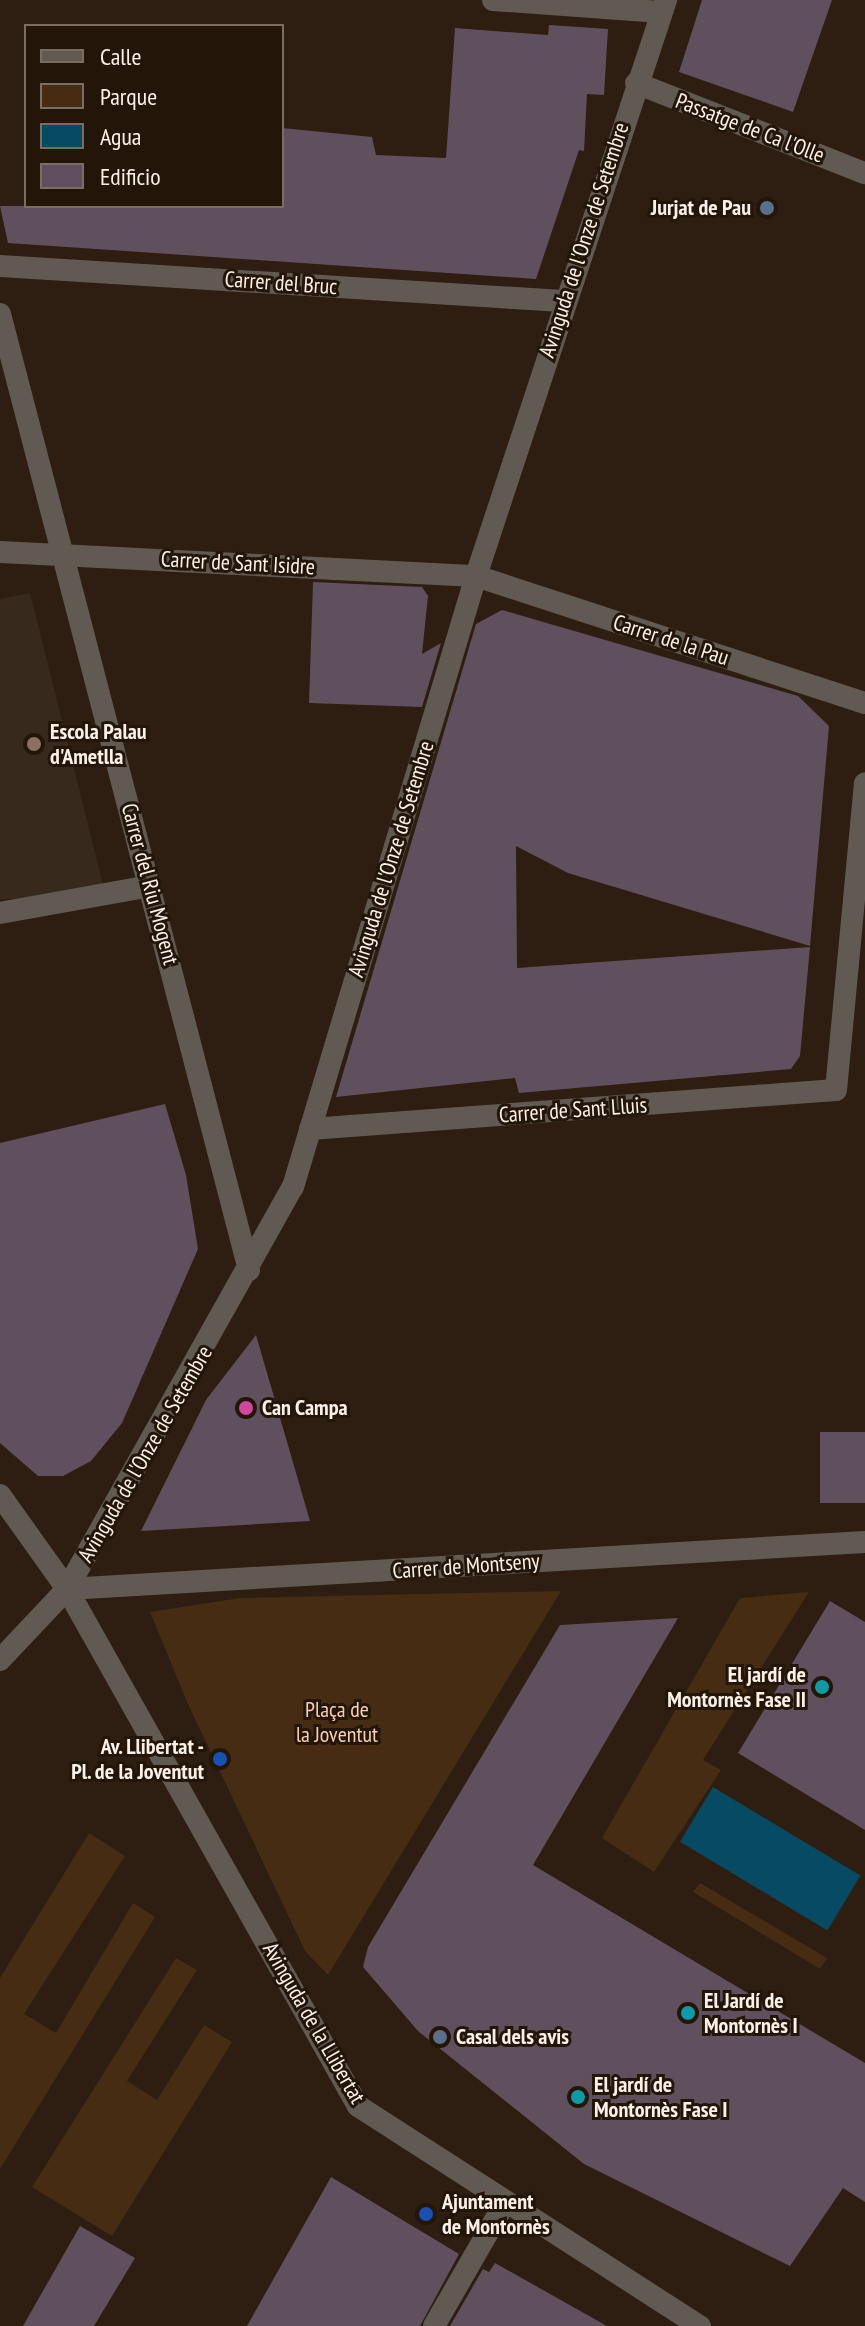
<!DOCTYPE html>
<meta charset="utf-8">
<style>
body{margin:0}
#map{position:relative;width:865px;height:2326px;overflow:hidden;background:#2d1e11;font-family:"PT Sans Narrow",sans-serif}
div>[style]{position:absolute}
.education>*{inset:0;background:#372a1d}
.green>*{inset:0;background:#452c13}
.water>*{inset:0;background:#064b63;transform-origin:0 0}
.building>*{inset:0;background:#604f5d;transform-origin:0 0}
.pedestrian>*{height:22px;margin:-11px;padding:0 11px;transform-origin:11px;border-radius:11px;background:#605a52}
.minor>*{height:22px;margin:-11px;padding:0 11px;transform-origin:11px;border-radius:11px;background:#605a52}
.tertiary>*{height:22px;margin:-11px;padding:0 11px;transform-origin:11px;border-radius:11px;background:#605a52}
.dots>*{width:22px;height:22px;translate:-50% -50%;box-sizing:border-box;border:4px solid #231508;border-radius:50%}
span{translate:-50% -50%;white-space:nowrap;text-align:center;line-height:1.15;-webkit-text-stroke:6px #231508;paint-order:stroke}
.street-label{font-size:22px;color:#fcf1e9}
.poi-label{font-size:22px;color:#fcf1e9;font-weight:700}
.right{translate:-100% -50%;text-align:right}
.left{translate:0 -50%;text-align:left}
.park-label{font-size:22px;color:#f7d1af}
.legend{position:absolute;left:24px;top:24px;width:260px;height:184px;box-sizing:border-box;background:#231508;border:2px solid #7a6d62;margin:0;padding:10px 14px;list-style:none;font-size:24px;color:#fcf1e9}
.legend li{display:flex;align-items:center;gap:16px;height:40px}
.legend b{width:40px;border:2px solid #7a6d62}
</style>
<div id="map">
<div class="education">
<i style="clip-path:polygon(30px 593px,104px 889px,0 900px,0 599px)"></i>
</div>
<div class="green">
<i style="clip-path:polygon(561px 1591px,328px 1975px,305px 1951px,187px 1702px,150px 1612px,240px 1598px)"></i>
<i style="clip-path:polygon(809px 1592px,703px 1760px,721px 1770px,654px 1872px,602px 1838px,740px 1598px)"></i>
<i style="clip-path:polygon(89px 1833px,125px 1856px,24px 2014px,56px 2033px,133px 1903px,155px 1917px,0 2169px,0 1978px)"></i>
<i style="clip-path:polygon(700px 1883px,827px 1958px,820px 1969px,693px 1892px)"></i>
<i style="clip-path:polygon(176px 1958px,197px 1970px,127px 2081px,157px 2100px,204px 2025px,232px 2042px,112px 2236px,32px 2187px)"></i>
</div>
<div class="water">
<i style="left:713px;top:1787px;width:172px;height:64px;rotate:31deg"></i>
</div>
<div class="building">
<i style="clip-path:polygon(702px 0,832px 0,793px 112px,679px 72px)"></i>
<i style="clip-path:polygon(549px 25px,608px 29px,604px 95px,587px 94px,584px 151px,579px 150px,536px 279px,8px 243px,0 206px,282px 206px,282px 128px,372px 137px,376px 155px,446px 158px,455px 28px,548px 35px)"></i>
<i style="clip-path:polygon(313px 582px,422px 587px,428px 596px,422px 654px,441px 643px,422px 707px,309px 703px)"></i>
<i style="clip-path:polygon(502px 610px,798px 696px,829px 726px,810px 946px,568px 873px,516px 846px,517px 968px,810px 947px,800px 1056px,791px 1069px,519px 1093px,515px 1078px,336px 1097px,476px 624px)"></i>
<i style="clip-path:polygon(165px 1104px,186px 1175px,198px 1249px,122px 1423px,91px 1461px,63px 1476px,38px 1476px,0 1443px,0 1143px)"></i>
<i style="clip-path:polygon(256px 1335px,310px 1521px,141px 1531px,206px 1400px)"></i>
<i style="left:865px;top:1432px;width:71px;height:45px;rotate:90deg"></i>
<i style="clip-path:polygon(830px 1601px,865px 1622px,865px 1830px,738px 1753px)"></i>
<i style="clip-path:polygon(678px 1618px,533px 1865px,865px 2063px,865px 2202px,843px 2188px,790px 2266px,584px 2164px,418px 2031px,363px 1967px,368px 1947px,560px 1625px)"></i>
<i style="clip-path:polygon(331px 2177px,459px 2254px,420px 2326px,247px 2326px)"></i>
<i style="clip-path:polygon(80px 2226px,135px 2258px,94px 2326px,23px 2326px)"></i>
<i style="clip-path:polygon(495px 2263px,607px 2326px,450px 2326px,483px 2269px,489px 2272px)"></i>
</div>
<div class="pedestrian">
<i style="left:493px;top:0;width:168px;rotate:4.1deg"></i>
<i style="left:636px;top:83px;width:246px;rotate:21.5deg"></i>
<i style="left:0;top:913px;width:152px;rotate:-10.2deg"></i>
</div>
<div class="minor">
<i style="left:0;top:266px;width:564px;rotate:3.56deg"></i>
<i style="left:0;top:314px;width:988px;rotate:75.4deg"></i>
<i style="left:0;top:552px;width:477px;rotate:2.9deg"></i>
<i style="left:476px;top:576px;width:409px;rotate:18.1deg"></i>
<i style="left:310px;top:1129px;width:527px;rotate:-4.24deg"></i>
<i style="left:836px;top:1090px;width:308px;rotate:-84.6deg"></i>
<i style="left:0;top:1495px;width:115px;rotate:54.5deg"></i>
<i style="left:67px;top:1589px;width:593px;rotate:60.63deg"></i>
<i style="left:358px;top:2106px;width:407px;rotate:32.8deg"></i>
<i style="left:67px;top:1589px;width:799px;rotate:-3.37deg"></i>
<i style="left:434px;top:2326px;width:144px;rotate:-60.1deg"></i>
</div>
<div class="tertiary">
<i style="left:0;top:1660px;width:98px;rotate:-46.7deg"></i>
<i style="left:67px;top:1589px;width:461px;rotate:-60.7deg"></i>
<i style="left:293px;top:1187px;width:638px;rotate:-73.33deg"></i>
<i style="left:476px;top:576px;width:607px;rotate:-71.74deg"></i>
</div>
<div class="dots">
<i style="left:767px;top:208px;background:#5c6f8a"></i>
<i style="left:34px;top:744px;background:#8d6e63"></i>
<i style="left:246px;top:1408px;background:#d1479c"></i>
<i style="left:822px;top:1687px;background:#0f9aa8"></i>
<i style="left:220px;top:1759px;background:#1a4fb4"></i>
<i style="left:688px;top:2013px;background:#0f9aa8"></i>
<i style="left:440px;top:2037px;background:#5c6f8a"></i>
<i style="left:578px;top:2097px;background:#0f9aa8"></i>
<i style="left:426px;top:2214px;background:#1a4fb4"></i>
</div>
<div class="street-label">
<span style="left:750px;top:128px;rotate:21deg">Passatge de Ca l'Olle</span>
<span style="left:584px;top:240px;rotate:-72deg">Avinguda de l'Onze de Setembre</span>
<span style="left:281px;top:283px;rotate:4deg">Carrer del Bruc</span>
<span style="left:238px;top:563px;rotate:3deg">Carrer de Sant Isidre</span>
<span style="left:671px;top:640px;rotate:18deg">Carrer de la Pau</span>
<span style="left:391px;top:859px;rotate:-73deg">Avinguda de l'Onze de Setembre</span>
<span style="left:150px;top:884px;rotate:75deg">Carrer del Riu Mogent</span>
<span style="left:573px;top:1110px;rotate:-4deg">Carrer de Sant Lluis</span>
<span style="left:145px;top:1454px;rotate:-60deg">Avinguda de l'Onze de Setembre</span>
<span style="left:466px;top:1566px;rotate:-4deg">Carrer de Montseny</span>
<span style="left:314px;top:2023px;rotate:60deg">Avinguda de la Llibertat</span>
</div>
<div class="poi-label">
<span class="right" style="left:751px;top:208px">Jurjat de Pau</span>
<span class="left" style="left:50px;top:744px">Escola Palau<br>d'Ametlla</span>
<span class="left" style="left:262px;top:1408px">Can Campa</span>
<span class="right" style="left:806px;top:1687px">El jardí de<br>Montornès Fase II</span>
<span class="right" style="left:204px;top:1759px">Av. Llibertat -<br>Pl. de la Joventut</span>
<span class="left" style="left:704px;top:2013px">El Jardí de<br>Montornès I</span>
<span class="left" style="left:456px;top:2037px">Casal dels avis</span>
<span class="left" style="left:594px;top:2097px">El jardí de<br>Montornès Fase I</span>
<span class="left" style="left:442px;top:2214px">Ajuntament<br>de Montornès</span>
</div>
<div class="park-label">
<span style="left:337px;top:1722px">Plaça de<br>la Joventut</span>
</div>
<ul class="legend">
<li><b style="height:10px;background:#605a52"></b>Calle</li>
<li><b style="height:22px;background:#452c13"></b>Parque</li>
<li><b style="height:22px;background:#064b63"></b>Agua</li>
<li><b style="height:22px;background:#604f5d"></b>Edificio</li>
</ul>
</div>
